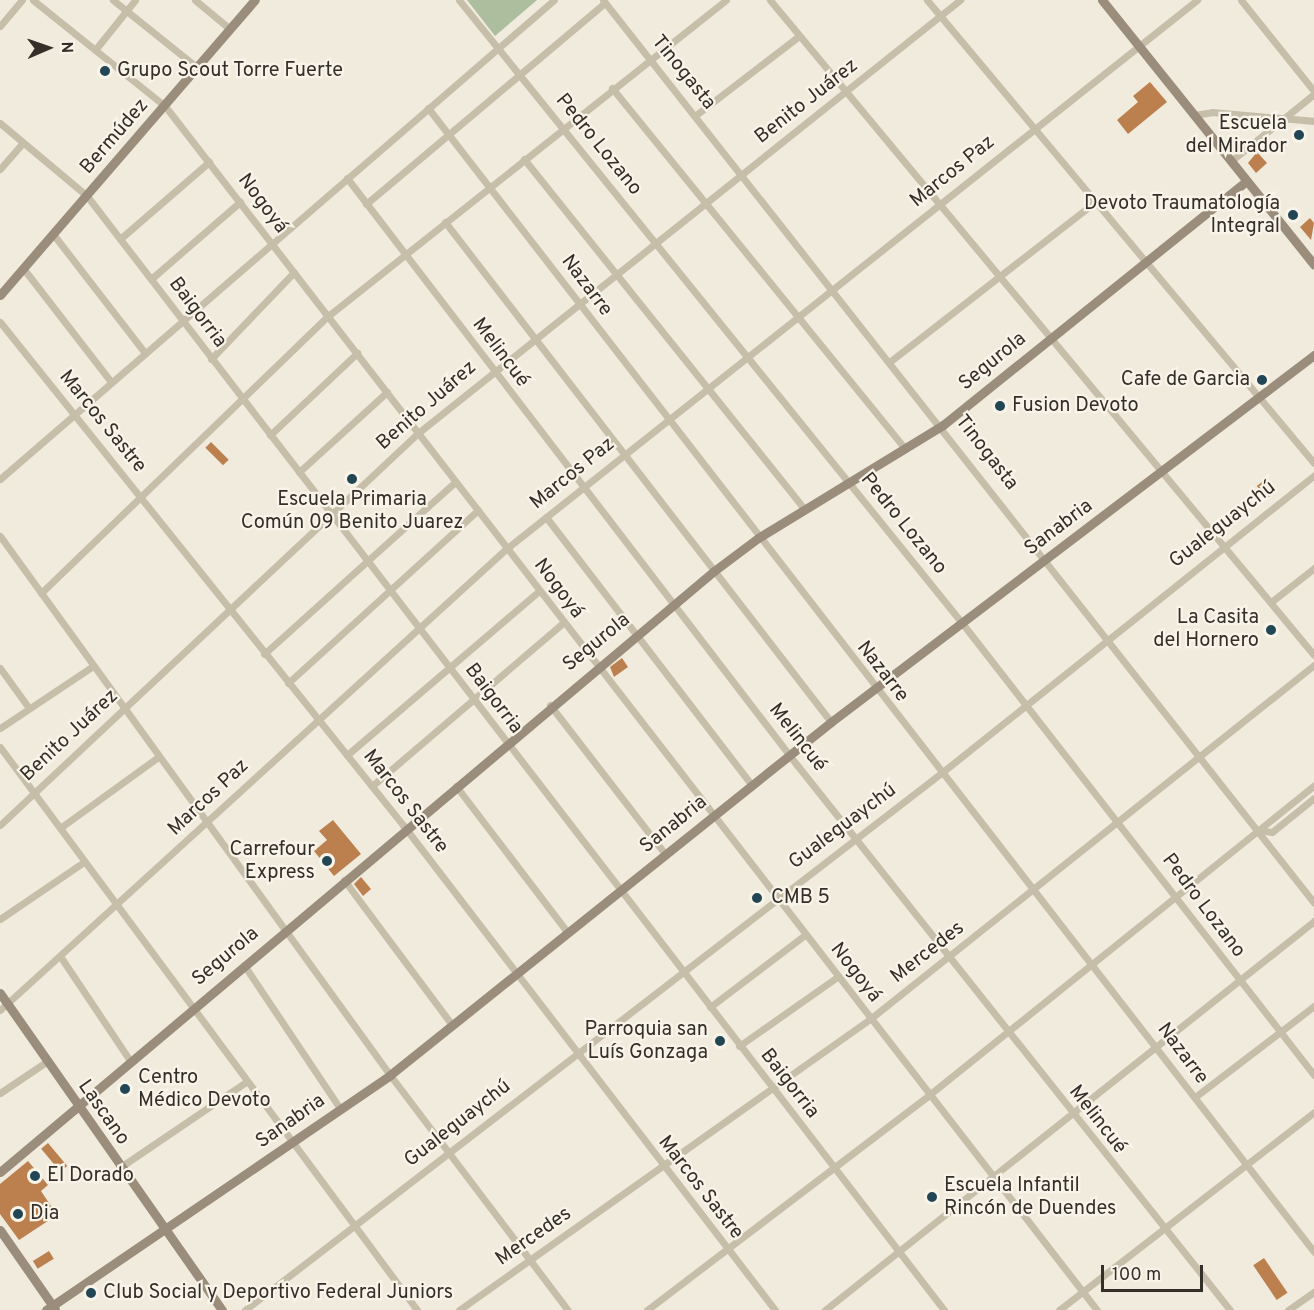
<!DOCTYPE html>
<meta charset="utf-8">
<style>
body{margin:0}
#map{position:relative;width:1314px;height:1310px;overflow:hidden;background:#f0ebdd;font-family:Overpass,sans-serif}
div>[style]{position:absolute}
.green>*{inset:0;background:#adbe9e}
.building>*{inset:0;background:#bc804f;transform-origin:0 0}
.street>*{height:7px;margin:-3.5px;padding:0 3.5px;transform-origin:3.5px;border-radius:3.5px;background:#c7beaa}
.secondary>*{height:9px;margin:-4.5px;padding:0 4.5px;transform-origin:4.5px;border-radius:4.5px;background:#9b8d7b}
.dots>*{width:16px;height:16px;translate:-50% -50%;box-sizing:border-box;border:3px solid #f8f4e9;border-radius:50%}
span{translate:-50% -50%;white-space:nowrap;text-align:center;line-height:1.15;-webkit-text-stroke:4.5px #f8f4e9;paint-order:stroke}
.poi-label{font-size:20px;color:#352f29}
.left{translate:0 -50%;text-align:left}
.right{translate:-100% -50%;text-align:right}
.street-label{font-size:20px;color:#352f29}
.north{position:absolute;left:18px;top:18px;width:60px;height:60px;-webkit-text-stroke:4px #f8f4e9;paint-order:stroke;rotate:88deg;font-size:16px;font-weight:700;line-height:24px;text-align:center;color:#352f29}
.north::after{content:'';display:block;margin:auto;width:21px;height:27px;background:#352f29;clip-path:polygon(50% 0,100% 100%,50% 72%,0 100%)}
.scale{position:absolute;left:1101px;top:1265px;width:102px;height:27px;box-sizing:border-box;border:3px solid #352f29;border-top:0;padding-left:8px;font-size:18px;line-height:21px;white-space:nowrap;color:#352f29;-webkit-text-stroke:4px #f8f4e9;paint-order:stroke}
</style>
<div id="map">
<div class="green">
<i style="clip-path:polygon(467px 0,537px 0,495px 36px)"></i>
</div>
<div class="building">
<i style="clip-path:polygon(1150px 82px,1167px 102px,1128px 134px,1117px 120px,1138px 102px,1133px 96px)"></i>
<i style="clip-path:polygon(1257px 152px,1267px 163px,1256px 173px,1248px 163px)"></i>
<i style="clip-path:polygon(1310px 218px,1314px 223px,1311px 240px,1300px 227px)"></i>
<i style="left:211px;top:442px;width:25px;height:8px;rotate:45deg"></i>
<i style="left:1267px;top:478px;width:16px;height:13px;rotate:52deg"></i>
<i style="clip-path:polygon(622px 658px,628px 667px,614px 677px,610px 667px)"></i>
<i style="clip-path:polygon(333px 820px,361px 854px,334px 876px,314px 851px,327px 840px,319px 831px)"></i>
<i style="clip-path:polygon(361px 877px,371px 889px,363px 896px,354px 884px)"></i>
<i style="left:48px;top:1143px;width:30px;height:9px;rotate:50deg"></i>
<i style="clip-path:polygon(28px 1161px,48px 1185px,41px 1191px,57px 1215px,19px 1240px,0 1214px,0 1184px)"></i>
<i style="left:49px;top:1251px;width:9px;height:19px;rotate:58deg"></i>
<i style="left:1264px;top:1258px;width:42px;height:13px;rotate:56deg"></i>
</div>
<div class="street">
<i style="left:33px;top:0;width:169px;rotate:38.8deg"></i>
<i style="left:165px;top:106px;width:1523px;rotate:52.26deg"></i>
<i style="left:113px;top:0;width:109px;rotate:38.7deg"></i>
<i style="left:195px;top:0;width:45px;rotate:39.6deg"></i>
<i style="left:459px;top:0;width:801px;rotate:51.08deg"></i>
<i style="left:962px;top:623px;width:573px;rotate:52.09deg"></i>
<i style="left:603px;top:0;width:1149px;rotate:51.78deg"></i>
<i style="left:770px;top:0;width:851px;rotate:50.29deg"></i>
<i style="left:927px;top:0;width:603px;rotate:50.11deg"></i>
<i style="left:1241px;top:0;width:117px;rotate:51.3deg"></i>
<i style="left:0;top:26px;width:34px;rotate:-50deg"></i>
<i style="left:95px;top:50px;width:64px;rotate:-51.3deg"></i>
<i style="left:612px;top:88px;width:464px;rotate:50.9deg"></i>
<i style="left:428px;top:108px;width:1447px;rotate:52.24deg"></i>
<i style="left:696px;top:115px;width:130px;rotate:-37.5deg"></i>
<i style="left:1194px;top:115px;width:18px;rotate:-9deg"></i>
<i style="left:1212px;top:112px;width:102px;rotate:5deg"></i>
<i style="left:0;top:123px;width:114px;rotate:40deg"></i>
<i style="left:87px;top:196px;width:1406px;rotate:52.43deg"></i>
<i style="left:524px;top:159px;width:448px;rotate:51.3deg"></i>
<i style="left:1231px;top:161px;width:107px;rotate:-38.9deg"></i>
<i style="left:0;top:169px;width:35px;rotate:-49deg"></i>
<i style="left:347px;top:178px;width:740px;rotate:52.53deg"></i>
<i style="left:797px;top:765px;width:696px;rotate:51.53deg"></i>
<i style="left:366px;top:204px;width:312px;rotate:-40.1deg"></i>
<i style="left:445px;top:222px;width:632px;rotate:52.33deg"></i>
<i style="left:53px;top:234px;width:150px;rotate:52.3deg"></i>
<i style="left:120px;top:239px;width:118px;rotate:-40.9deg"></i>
<i style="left:23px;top:268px;width:144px;rotate:52.3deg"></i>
<i style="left:151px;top:279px;width:118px;rotate:-40.9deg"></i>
<i style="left:0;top:322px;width:645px;rotate:51.3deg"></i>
<i style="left:403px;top:825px;width:611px;rotate:52.51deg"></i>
<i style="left:211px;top:359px;width:120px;rotate:-46.3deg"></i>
<i style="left:892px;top:360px;width:259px;rotate:-37.9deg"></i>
<i style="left:270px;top:435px;width:120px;rotate:-43.3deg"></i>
<i style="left:299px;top:472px;width:119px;rotate:-42.3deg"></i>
<i style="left:0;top:479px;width:732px;rotate:-40.85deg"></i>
<i style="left:546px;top:517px;width:338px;rotate:52.5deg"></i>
<i style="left:0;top:536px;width:665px;rotate:54.11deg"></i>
<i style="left:390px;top:1075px;width:295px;rotate:52.9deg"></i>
<i style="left:41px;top:593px;width:399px;rotate:-44deg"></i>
<i style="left:328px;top:316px;width:508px;rotate:-38.45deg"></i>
<i style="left:1271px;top:602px;width:55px;rotate:-38.3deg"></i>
<i style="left:264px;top:654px;width:257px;rotate:-42deg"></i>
<i style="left:0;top:668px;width:49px;rotate:54.1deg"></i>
<i style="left:288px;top:683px;width:257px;rotate:-42.3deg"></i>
<i style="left:550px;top:705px;width:190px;rotate:52.3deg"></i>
<i style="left:0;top:728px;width:112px;rotate:-33.7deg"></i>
<i style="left:0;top:747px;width:701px;rotate:53.47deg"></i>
<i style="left:347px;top:755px;width:253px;rotate:-40.5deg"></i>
<i style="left:372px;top:786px;width:251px;rotate:-40.5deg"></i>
<i style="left:456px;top:786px;width:185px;rotate:52.7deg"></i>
<i style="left:0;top:825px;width:573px;rotate:-43.16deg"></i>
<i style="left:418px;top:433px;width:694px;rotate:-38.62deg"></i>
<i style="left:60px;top:828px;width:121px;rotate:-35.9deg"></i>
<i style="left:1259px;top:830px;width:13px;rotate:9deg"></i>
<i style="left:1272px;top:832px;width:54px;rotate:-39deg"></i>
<i style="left:344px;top:880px;width:181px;rotate:53.3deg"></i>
<i style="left:0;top:919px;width:102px;rotate:-34.2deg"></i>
<i style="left:60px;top:956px;width:128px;rotate:56.2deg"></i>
<i style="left:244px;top:965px;width:174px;rotate:56.2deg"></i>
<i style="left:710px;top:1007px;width:119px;rotate:-37.2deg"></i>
<i style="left:0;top:1010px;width:685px;rotate:-42.34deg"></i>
<i style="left:506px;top:549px;width:883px;rotate:-38.47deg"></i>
<i style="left:739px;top:1046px;width:120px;rotate:-35.1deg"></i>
<i style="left:0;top:1093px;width:55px;rotate:-34deg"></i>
<i style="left:1195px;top:1097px;width:150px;rotate:-37.4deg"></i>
<i style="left:119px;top:1168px;width:153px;rotate:-34.1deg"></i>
<i style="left:245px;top:1310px;width:878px;rotate:-37.64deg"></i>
<i style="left:940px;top:774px;width:479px;rotate:-38.6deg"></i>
<i style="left:459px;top:1310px;width:504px;rotate:-35.3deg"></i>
<i style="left:870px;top:1019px;width:568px;rotate:-38.57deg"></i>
<i style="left:647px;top:1310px;width:355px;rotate:-37.3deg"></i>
<i style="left:929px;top:1095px;width:494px;rotate:-38.8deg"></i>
<i style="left:825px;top:1310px;width:625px;rotate:-38.5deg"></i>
<i style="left:1059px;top:1310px;width:323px;rotate:-37.8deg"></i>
<i style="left:1288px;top:1310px;width:32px;rotate:-35deg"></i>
</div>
<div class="secondary">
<i style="left:1102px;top:0;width:339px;rotate:51.3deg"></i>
<i style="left:0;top:295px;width:390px;rotate:-49.2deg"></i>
<i style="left:0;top:993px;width:387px;rotate:55deg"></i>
<i style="left:0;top:1172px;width:933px;rotate:-40.09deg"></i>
<i style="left:714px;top:571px;width:55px;rotate:-36.9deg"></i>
<i style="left:758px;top:538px;width:217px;rotate:-31.4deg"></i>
<i style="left:943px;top:425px;width:389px;rotate:-38.8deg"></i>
<i style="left:0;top:1230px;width:96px;rotate:55.2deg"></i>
<i style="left:46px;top:1310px;width:417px;rotate:-34.3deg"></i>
<i style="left:390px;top:1075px;width:565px;rotate:-38.68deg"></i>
<i style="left:831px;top:722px;width:607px;rotate:-37.23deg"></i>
</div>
<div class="dots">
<i style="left:105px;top:71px;background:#224654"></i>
<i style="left:1299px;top:135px;background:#224654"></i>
<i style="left:1293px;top:215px;background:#224654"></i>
<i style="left:1262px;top:380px;background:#224654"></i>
<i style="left:1000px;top:406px;background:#224654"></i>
<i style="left:352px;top:479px;background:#224654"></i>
<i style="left:1271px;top:630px;background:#224654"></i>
<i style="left:327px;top:861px;background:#224654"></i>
<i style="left:757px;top:898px;background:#224654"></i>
<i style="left:720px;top:1041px;background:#224654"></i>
<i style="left:125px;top:1089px;background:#224654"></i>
<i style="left:35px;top:1176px;background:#224654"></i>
<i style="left:932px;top:1197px;background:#224654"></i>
<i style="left:18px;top:1214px;background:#224654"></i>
<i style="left:91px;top:1293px;background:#224654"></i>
</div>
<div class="poi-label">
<span class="left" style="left:117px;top:71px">Grupo Scout Torre Fuerte</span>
<span class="right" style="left:1287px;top:136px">Escuela<br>del Mirador</span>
<span class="right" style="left:1280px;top:216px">Devoto Traumatología<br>Integral</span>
<span class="right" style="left:1250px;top:380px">Cafe de Garcia</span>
<span class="left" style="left:1012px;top:406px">Fusion Devoto</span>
<span style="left:352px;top:512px">Escuela Primaria<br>Común 09 Benito Juarez</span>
<span class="right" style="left:1259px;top:630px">La Casita<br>del Hornero</span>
<span class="right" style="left:315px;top:862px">Carrefour<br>Express</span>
<span class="left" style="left:771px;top:898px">CMB 5</span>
<span class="right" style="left:708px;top:1042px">Parroquia san<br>Luís Gonzaga</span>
<span class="left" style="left:138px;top:1090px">Centro<br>Médico Devoto</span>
<span class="left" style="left:47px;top:1176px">El Dorado</span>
<span class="left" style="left:944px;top:1198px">Escuela Infantil<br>Rincón de Duendes</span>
<span class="left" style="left:30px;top:1214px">Dia</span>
<span class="left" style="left:103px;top:1293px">Club Social y Deportivo Federal Juniors</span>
</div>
<div class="street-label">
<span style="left:683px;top:73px;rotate:51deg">Tinogasta</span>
<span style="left:807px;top:102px;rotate:-38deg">Benito Juárez</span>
<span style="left:115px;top:137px;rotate:-49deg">Bermúdez</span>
<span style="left:598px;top:145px;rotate:51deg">Pedro Lozano</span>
<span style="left:953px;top:172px;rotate:-39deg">Marcos Paz</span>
<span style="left:262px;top:204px;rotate:53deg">Nogoyá</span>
<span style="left:586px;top:286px;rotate:53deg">Nazarre</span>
<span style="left:197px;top:313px;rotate:53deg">Baigorria</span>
<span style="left:500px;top:353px;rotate:53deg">Melincué</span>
<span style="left:993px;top:362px;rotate:-39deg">Segurola</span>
<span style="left:427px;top:406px;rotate:-41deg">Benito Juárez</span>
<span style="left:102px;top:422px;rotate:51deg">Marcos Sastre</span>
<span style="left:986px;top:453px;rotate:52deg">Tinogasta</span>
<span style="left:573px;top:474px;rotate:-39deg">Marcos Paz</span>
<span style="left:903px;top:524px;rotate:51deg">Pedro Lozano</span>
<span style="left:1223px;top:525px;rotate:-38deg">Gualeguaychú</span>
<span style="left:1059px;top:528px;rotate:-37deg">Sanabria</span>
<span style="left:558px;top:589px;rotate:53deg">Nogoyá</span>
<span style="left:597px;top:643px;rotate:-39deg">Segurola</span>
<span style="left:882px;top:672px;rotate:52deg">Nazarre</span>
<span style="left:493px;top:699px;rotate:53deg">Baigorria</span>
<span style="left:70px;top:736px;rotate:-43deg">Benito Juárez</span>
<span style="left:797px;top:738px;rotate:52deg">Melincué</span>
<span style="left:209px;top:798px;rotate:-43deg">Marcos Paz</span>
<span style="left:405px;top:802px;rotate:52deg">Marcos Sastre</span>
<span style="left:674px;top:825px;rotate:-39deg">Sanabria</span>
<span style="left:843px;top:827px;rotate:-37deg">Gualeguaychú</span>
<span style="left:1203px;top:906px;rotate:53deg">Pedro Lozano</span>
<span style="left:928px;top:953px;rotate:-38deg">Mercedes</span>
<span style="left:226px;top:957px;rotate:-40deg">Segurola</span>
<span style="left:855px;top:973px;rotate:52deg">Nogoyá</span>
<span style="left:1182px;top:1054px;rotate:53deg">Nazarre</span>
<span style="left:789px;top:1084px;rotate:52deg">Baigorria</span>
<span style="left:103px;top:1113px;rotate:55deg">Lascano</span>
<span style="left:1097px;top:1120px;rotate:52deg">Melincué</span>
<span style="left:291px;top:1122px;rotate:-35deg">Sanabria</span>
<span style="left:458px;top:1124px;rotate:-38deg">Gualeguaychú</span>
<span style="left:700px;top:1188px;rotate:52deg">Marcos Sastre</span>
<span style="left:534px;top:1237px;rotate:-35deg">Mercedes</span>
</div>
<div class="north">N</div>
<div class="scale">100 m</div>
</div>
